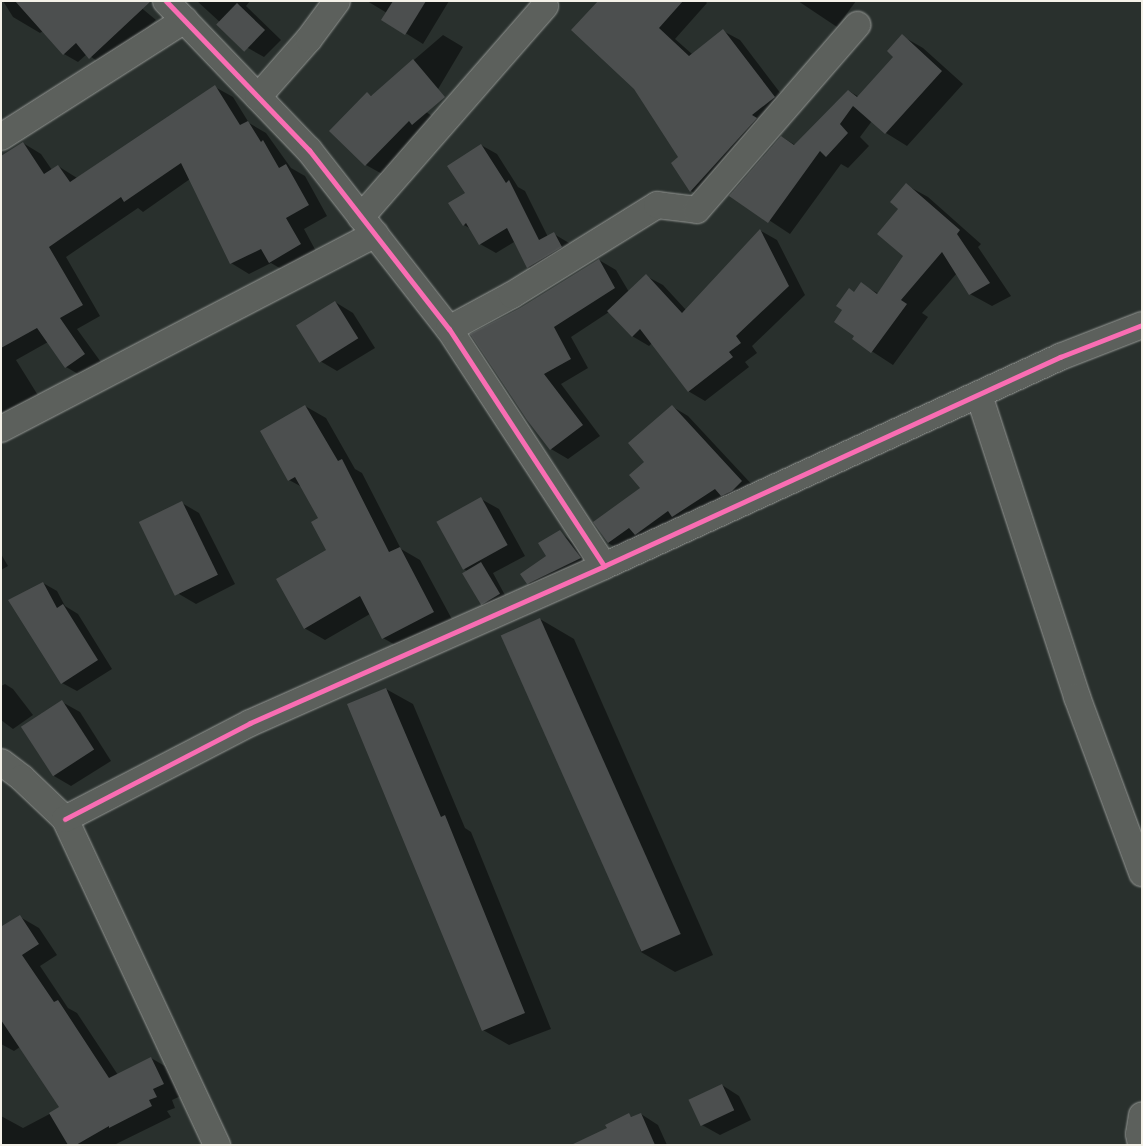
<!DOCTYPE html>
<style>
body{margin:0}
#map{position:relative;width:1143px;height:1146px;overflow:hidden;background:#29302d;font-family:"Indie Flower",sans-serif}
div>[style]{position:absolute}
.shadow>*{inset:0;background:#0007}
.building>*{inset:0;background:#4c4f4f;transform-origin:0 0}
.roads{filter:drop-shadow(0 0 1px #969996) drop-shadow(0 0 1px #969996)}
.minor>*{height:26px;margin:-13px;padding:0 13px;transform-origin:13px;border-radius:13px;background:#5c605c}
.cycleway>*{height:5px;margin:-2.5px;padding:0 2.5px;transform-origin:2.5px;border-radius:2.5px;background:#f96db3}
span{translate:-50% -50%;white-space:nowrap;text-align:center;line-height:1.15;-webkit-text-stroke:4.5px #26332d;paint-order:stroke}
.frame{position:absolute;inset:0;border:2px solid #f4f1e8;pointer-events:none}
</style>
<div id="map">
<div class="shadow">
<i style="clip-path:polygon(3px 1px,133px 1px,156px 20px,104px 66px,87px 54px,78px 62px,64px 54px,43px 31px,40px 33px,13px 17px)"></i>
<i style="clip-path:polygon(197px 1px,250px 1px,246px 6px,281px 40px,264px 57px,248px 48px)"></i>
<i style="clip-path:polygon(367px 1px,449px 1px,423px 44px,383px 19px,387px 13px)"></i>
<i style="clip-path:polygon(644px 1px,705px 1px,707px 3px,675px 39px,692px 54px,723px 31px,740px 40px,791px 107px,707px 201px,691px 191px,672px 163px,679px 157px)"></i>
<i style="clip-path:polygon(798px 1px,856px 1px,837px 27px)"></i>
<i style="clip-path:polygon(443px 35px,463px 47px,425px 111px,437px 120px,384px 175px,366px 165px,367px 93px,372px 96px)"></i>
<i style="clip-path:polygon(902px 36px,923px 48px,963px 84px,907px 146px,886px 133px,872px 121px,860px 137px,869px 146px,848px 168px,841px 164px,790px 234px,731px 195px,782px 137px,795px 145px,849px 91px,859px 97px,895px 57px)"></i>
<i style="clip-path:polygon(215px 87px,233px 97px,249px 123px,266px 133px,291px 168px,305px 176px,327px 216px,304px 229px,318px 255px,288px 273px,271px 263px,249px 274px,231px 263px,190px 179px,143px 212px,138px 208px,66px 257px,100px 316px,77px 329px,103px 365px,85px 378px,66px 367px,48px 342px,16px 360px,39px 397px,1px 418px,1px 155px,3px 157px,23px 143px,41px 154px,52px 170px,58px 166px,77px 178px)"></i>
<i style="clip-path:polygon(481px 145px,497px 154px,518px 187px,525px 191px,548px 237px,554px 234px,569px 243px,577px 256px,543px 276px,528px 267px,514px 242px,496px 253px,480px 244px,471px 229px,464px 225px,466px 193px)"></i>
<i style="clip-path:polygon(906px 185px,928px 197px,981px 244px,978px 247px,1011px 296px,992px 306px,970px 294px,957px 273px,922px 313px,928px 317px,893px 365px,853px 339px,856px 336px,854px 293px,861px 284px,879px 294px,904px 256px,900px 209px)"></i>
<i style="clip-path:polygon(761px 231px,777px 240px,805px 295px,752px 346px,757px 353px,745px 362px,749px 367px,705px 401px,688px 391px,652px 343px,649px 346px,632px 336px,609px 312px,571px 337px,588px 368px,561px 384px,600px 436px,568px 459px,551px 449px,521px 309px,599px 260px,616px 270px,629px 292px,646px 276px,663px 285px,686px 310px)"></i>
<i style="clip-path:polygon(335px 302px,353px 313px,375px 348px,337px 371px,320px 361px)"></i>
<i style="clip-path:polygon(305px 406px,326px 418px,355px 469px,362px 473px,401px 549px,420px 560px,454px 623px,404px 650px,383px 638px,370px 614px,325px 640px,304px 628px,328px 551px,320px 518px,302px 487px,289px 480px)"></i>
<i style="clip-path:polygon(673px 407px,688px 416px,757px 490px,624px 552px,608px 543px,642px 488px,645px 462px)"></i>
<i style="clip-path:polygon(481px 499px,499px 509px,525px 556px,493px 573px,507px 599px,490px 609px,481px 604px,468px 572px,464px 569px)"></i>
<i style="clip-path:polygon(182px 503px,199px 513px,235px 584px,196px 604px,179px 594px)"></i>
<i style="clip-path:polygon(560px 532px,577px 546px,589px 563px,536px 588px,528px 583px,547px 557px)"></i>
<i style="clip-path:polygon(1px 554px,8px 566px,1px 570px)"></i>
<i style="clip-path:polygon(43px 583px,57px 591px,65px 606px,78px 614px,112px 669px,77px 691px,62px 683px)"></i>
<i style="clip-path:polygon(540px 619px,574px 639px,713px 955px,675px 972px,641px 952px)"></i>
<i style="clip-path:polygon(5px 684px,13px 689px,33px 715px,13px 729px,1px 720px,1px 686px)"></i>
<i style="clip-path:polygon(386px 689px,413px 704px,465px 828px,471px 832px,551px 1029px,509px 1045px,483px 1030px)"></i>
<i style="clip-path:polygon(62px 702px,80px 712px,111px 761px,71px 786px,54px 776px)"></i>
<i style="clip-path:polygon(20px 917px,39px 928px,57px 955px,40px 966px,68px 1008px,77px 1013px,118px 1075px,151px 1058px,170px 1069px,183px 1095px,172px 1100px,175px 1108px,167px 1111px,171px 1117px,114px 1145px,1px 1145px,1px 1116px,23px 1128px,61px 1108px,20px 1047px,14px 1051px,1px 1044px,1px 929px)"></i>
<i style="clip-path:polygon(722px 1085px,739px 1096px,751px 1120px,720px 1135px,702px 1125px)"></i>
<i style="clip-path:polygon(641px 1114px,658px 1125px,667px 1145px,574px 1145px,609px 1129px,629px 1115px,633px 1118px)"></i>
</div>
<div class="building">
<i style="clip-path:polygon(15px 1px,151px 1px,89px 59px,76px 43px,63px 55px)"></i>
<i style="clip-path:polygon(393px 1px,426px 1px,405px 35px,381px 20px)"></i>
<i style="clip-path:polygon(598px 1px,683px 1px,659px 28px,689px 56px,723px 29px,775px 97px,752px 115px,757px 118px,690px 192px,671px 163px,678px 157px,634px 89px,571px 30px)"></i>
<i style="left:237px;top:3px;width:39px;height:30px;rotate:44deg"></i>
<i style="clip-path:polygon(902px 34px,942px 71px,885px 134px,853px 106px,840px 124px,848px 133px,826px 157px,820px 151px,768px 223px,729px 196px,781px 136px,794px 145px,848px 90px,857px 97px,893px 57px,887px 51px)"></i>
<i style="clip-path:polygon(413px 59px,445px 97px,412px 125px,409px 121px,365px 166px,329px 131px,367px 92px,371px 96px)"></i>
<i style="clip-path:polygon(215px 85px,240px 125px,248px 121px,261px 142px,263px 140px,279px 168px,286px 164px,309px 205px,286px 218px,301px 244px,269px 263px,261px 249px,230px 264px,181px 163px,124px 202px,121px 197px,49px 247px,83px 305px,60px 318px,85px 354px,65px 368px,37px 328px,1px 348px,1px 156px,23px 142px,44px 174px,58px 165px,70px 182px)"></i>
<i style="clip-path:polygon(481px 144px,506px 183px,509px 180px,539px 240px,554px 232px,562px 247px,527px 268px,507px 228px,479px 245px,466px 223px,463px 226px,448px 203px,465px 193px,447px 166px)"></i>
<i style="clip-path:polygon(906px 183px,960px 230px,957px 234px,990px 283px,969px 295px,942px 252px,901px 300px,907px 304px,871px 353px,852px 339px,854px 336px,834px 322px,842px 310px,836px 306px,849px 288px,854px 292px,861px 282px,877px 294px,903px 256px,877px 234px,898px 209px,890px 202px)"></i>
<i style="clip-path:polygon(760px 229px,789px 286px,736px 336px,741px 343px,729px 352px,733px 357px,688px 392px,640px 329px,632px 337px,607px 311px,646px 274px,682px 313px)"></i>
<i style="clip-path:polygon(599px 259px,615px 288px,554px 327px,571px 359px,544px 374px,583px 425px,550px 450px,527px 420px,470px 334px,520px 308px)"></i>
<i style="left:335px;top:301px;width:44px;height:46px;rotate:58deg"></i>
<i style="clip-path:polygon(305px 405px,338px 461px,342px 459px,389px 552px,400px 547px,434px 612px,382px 639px,360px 596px,304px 629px,276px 579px,326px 550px,311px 522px,318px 518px,295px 477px,288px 481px,260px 431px)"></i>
<i style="clip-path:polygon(672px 405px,742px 481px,732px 491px,721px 496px,715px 489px,672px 517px,668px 511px,635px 535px,629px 528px,608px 543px,593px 522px,640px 488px,629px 475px,644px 462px,628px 443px)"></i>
<i style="left:481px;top:497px;width:55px;height:51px;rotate:61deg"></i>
<i style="left:182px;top:501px;width:82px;height:48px;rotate:64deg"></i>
<i style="clip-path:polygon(560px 530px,581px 558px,527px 584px,520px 574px,546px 556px,538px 543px)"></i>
<i style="left:481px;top:562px;width:37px;height:22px;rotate:59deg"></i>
<i style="clip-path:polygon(43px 582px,57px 608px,63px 604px,98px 660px,61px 684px,8px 600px)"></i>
<i style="left:540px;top:618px;width:346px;height:43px;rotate:66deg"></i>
<i style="clip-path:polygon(386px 688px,441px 817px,445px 815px,525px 1013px,482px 1031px,347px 704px)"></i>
<i style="left:62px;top:700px;width:59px;height:49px;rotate:57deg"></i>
<i style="clip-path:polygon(20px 915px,39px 944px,22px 955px,54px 1002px,58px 1000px,109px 1078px,151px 1057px,164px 1084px,153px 1089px,157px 1097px,149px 1100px,152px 1106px,109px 1128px,109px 1126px,76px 1145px,68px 1145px,49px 1113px,59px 1107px,1px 1020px,1px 925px,2px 926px)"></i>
<i style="left:722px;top:1084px;width:29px;height:37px;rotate:65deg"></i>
<i style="clip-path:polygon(629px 1113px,631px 1117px,641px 1113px,655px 1145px,571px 1145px,607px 1128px,605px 1125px)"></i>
</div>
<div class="roads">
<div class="minor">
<i style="left:166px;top:1px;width:207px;rotate:46.2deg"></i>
<i style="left:309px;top:150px;width:227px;rotate:52deg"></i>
<i style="left:449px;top:329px;width:283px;rotate:56.8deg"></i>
<i style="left:258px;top:97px;width:77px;rotate:-48.7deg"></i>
<i style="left:309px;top:39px;width:47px;rotate:-53.6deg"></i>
<i style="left:1px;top:137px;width:218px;rotate:-32.5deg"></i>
<i style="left:361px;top:217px;width:280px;rotate:-48.9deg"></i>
<i style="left:449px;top:329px;width:72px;rotate:-28.4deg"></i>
<i style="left:512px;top:295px;width:171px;rotate:-31.8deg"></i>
<i style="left:657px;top:205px;width:40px;rotate:7.1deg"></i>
<i style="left:697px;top:210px;width:245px;rotate:-49.1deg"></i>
<i style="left:979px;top:395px;width:318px;rotate:72deg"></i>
<i style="left:1077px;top:697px;width:188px;rotate:69.7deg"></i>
<i style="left:1px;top:429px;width:422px;rotate:-27.5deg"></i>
<i style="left:1px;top:762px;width:26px;rotate:37deg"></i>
<i style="left:22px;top:778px;width:59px;rotate:43.6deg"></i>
<i style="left:65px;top:819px;width:360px;rotate:65deg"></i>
<i style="left:65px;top:819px;width:208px;rotate:-27.4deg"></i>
<i style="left:250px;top:723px;width:387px;rotate:-23.9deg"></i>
<i style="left:604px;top:566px;width:502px;rotate:-24.62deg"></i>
<i style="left:1060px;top:357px;width:88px;rotate:-21.3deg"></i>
<i style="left:1141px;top:1145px;width:11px;rotate:-100deg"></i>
<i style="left:1139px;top:1134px;width:19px;rotate:-81deg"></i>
</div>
</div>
<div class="cycleway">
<i style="left:166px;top:1px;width:207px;rotate:46.2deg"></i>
<i style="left:309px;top:150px;width:227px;rotate:52deg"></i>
<i style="left:449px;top:329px;width:283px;rotate:56.8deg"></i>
<i style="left:65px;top:819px;width:208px;rotate:-27.4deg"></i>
<i style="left:250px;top:723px;width:387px;rotate:-23.9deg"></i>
<i style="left:604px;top:566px;width:502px;rotate:-24.62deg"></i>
<i style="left:1060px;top:357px;width:88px;rotate:-21.3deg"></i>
</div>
<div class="frame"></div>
</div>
